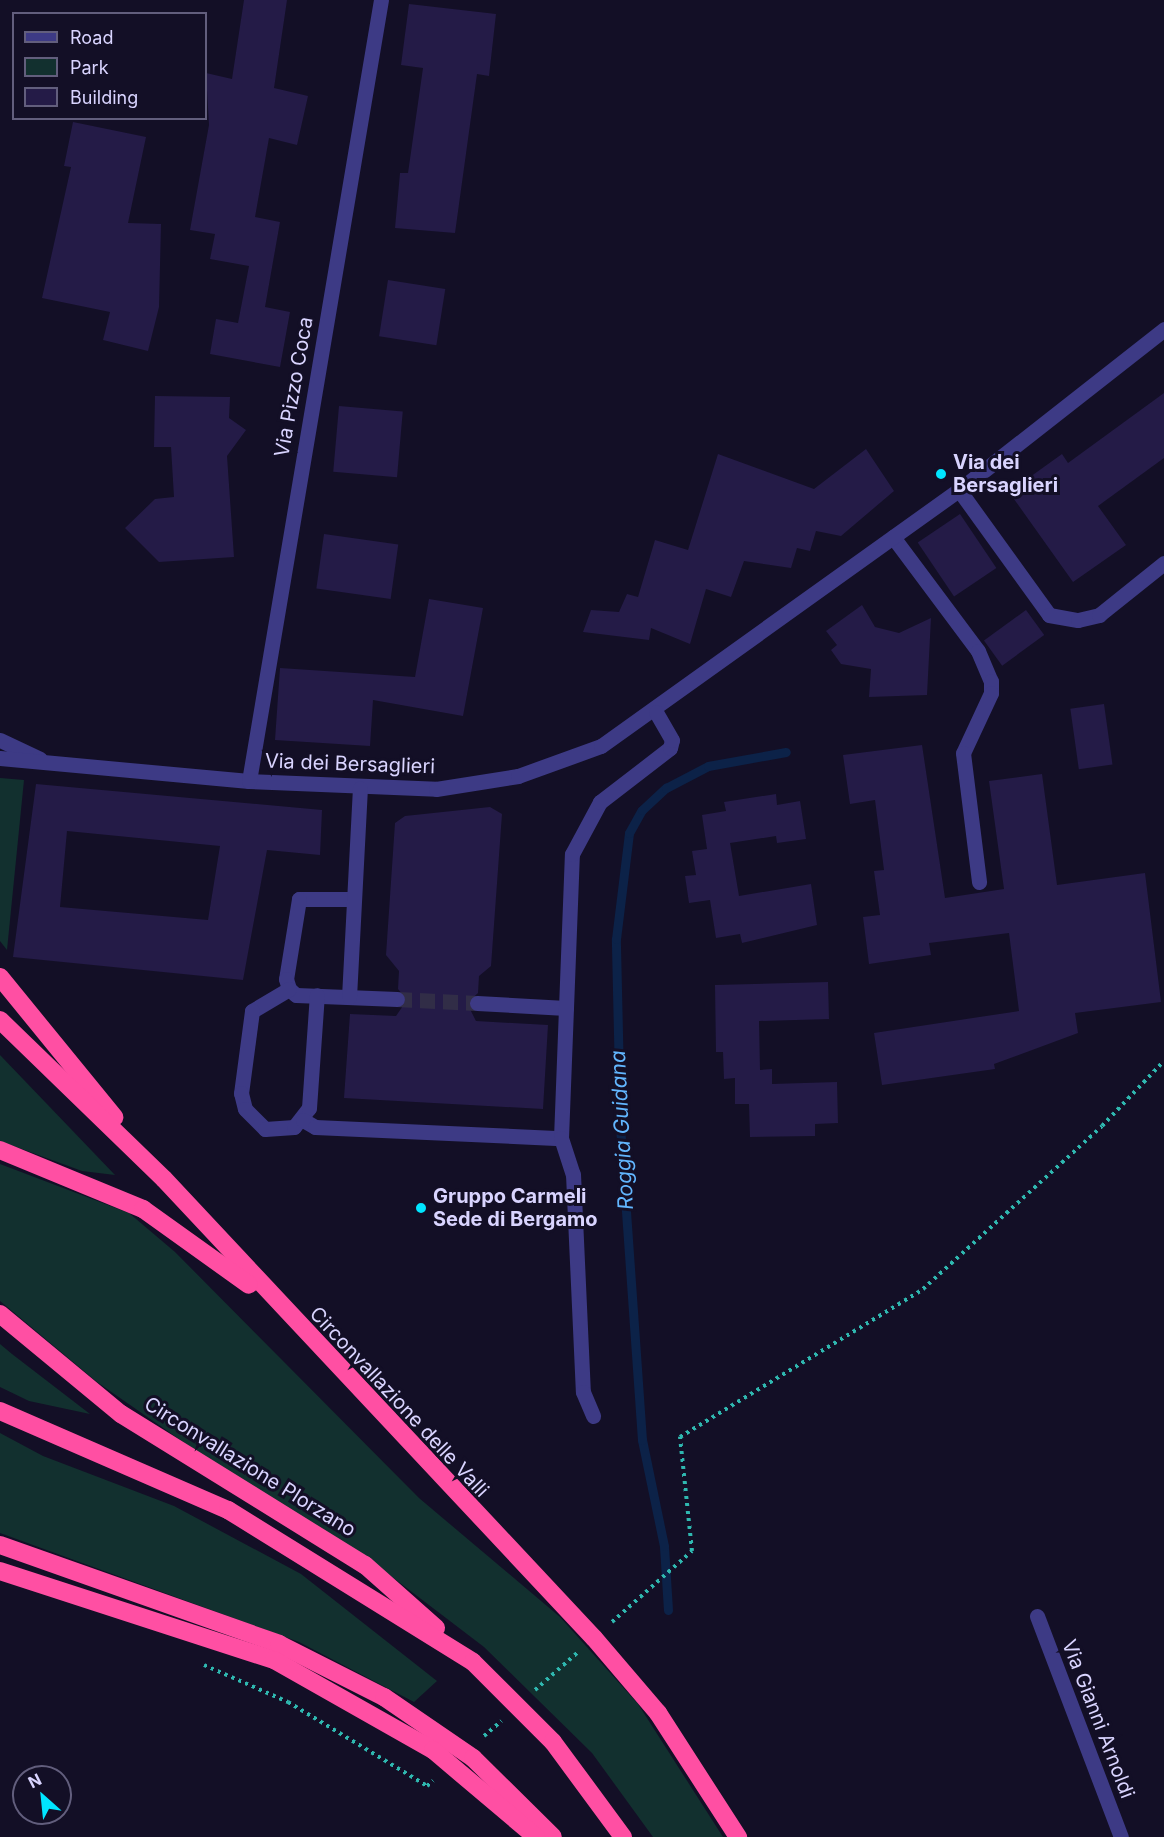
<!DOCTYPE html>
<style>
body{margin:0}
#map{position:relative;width:1164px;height:1837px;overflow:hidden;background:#130f26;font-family:Inter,sans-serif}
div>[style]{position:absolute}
.green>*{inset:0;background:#12302f}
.stream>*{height:9px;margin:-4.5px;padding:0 4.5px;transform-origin:4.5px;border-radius:4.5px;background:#0c2248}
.building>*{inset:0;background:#241b47;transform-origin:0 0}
.minor-tunnel>*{height:15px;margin-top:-7.5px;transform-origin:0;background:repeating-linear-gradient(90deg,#312d47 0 15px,transparent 0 23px)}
.path>*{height:4px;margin-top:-2px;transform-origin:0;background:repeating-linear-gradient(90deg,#2fb8b0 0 3px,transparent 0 7.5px)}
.minor>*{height:15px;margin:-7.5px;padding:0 7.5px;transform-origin:7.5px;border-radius:7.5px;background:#3d3a85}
.highway>*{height:18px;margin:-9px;padding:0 9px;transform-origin:9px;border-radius:9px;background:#ff4fa3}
.dots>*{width:16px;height:16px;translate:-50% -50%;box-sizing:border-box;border:3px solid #130f26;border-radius:50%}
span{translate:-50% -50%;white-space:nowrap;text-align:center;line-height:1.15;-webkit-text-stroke:6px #130f26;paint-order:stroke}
.street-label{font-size:20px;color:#d9d4ff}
.poi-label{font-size:20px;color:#d9d4ff;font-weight:700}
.left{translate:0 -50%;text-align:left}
.water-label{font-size:21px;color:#62b6ff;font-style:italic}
.legend{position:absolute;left:12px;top:12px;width:195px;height:108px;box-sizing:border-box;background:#130f26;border:2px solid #625e7d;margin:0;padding:8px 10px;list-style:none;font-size:18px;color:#d9d4ff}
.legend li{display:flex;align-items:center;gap:12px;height:30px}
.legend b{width:30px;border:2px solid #625e7d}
.north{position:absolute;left:12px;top:1765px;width:60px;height:60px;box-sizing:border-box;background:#130f26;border:2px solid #625e7d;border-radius:50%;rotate:333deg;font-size:16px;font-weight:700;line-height:24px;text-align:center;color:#d9d4ff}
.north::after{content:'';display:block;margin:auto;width:21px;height:27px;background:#00e5ff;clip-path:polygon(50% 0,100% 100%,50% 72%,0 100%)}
</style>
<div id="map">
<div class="green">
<i style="clip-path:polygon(0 778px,24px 780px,7px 950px,0 941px)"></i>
<i style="clip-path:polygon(0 1055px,115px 1175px,82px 1171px,0 1141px)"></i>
<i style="clip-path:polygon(0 1164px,129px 1213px,175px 1252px,419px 1498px,560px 1617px,638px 1704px,723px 1837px,653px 1837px,592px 1753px,484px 1647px,366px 1557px,215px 1464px,97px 1382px,0 1301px)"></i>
<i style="clip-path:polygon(0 1344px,12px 1354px,90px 1414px,29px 1401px,0 1387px)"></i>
<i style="clip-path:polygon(0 1433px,43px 1456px,174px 1506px,301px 1574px,437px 1681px,414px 1702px,299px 1642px,0 1533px)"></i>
</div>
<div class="stream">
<i style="left:668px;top:1610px;width:64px;rotate:-93.6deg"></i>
<i style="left:664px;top:1546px;width:108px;rotate:-101.7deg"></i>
<i style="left:642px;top:1440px;width:319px;rotate:-94deg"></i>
<i style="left:620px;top:1122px;width:183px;rotate:-91.3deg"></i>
<i style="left:616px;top:939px;width:107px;rotate:-83deg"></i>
<i style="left:629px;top:833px;width:26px;rotate:-61deg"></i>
<i style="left:642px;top:810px;width:33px;rotate:-43deg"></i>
<i style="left:666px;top:788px;width:47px;rotate:-27.6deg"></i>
<i style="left:708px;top:766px;width:79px;rotate:-10.2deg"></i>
</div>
<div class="building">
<i style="clip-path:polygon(244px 0,287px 0,274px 88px,308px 96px,297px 145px,269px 138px,255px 217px,280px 222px,265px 307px,290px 312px,280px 367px,210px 354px,216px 319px,238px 323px,249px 266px,210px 259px,215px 234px,190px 230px,209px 125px,206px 73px,232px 79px)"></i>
<i style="clip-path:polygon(409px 4px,496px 14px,489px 76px,477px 74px,455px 233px,395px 228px,400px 173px,408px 173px,423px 68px,401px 65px)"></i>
<i style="clip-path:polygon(73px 122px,146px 137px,128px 223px,161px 224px,159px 307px,148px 351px,103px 340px,110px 312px,42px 298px,71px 167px,64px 166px)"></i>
<i style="left:388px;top:280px;width:58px;height:57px;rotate:9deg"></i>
<i style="clip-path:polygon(1164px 393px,1164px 458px,1098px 506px,1126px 545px,1073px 582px,1009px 492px,1062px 454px,1068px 463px)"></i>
<i style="clip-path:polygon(155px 396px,230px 397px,229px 418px,246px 430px,227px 456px,234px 557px,159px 562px,125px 528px,155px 499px,174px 497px,171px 447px,154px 447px)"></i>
<i style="left:339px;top:406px;width:64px;height:66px;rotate:5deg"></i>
<i style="clip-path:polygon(866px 449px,894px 491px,841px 536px,816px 531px,810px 551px,797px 548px,791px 568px,744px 561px,731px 597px,706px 589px,690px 644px,651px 628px,649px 640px,583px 632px,591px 610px,619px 612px,627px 594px,638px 597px,655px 540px,688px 550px,718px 454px,814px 489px)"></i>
<i style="left:960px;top:514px;width:65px;height:51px;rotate:56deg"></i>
<i style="left:324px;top:534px;width:75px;height:55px;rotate:8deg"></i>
<i style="clip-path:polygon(429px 599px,483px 608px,463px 716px,373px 700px,370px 746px,275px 740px,280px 668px,415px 677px)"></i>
<i style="clip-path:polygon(862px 605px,875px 627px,899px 633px,931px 618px,927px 695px,869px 697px,871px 669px,841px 664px,831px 650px,837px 645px,826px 631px)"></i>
<i style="left:1026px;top:610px;width:31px;height:52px;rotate:54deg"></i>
<i style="left:1104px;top:704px;width:61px;height:34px;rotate:82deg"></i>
<i style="clip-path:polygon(922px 745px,945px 898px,1004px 889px,989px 781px,1042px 774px,1057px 885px,1145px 873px,1161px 1002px,1075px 1013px,1078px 1033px,994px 1064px,995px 1069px,882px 1085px,874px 1033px,1019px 1011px,1009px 933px,929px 943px,931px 955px,869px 964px,863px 917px,880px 915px,874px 871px,884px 870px,875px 800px,850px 804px,843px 755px)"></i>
<i style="clip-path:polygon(evenodd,36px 784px,322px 810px,320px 855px,267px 850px,243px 980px,13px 957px,36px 784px,67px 831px,220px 846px,208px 920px,60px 907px,67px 831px)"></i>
<i style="clip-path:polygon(776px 794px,777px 805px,800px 801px,806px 839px,777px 843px,776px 836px,730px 843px,739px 896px,811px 884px,817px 925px,742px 943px,740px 934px,716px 938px,710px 900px,689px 903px,685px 876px,696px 875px,692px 851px,707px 849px,702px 815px,726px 811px,724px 802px)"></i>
<i style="clip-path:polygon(490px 807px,502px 814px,491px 966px,479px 976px,478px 993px,467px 1003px,476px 1021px,548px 1025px,543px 1109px,344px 1098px,350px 1014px,396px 1016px,407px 1000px,398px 989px,399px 971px,386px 955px,395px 823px,405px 816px)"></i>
<i style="clip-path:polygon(828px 982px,829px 1019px,759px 1021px,760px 1070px,772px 1069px,772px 1084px,837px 1082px,838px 1123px,815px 1124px,815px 1136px,750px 1137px,749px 1104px,735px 1104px,735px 1078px,724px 1079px,723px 1052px,716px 1052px,715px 985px)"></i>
</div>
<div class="minor-tunnel">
<i style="left:397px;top:999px;width:80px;rotate:2.9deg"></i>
</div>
<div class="path">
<i style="left:612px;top:1622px;width:107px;rotate:-41.6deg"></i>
<i style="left:692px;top:1551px;width:115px;rotate:-96deg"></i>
<i style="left:680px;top:1437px;width:285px;rotate:-31.3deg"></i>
<i style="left:923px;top:1289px;width:242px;rotate:-42.3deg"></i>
<i style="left:1102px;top:1126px;width:90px;rotate:-46.4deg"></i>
<i style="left:204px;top:1665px;width:92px;rotate:23.8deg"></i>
<i style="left:288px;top:1702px;width:162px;rotate:31.1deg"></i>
<i style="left:427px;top:1786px;width:8px;rotate:-40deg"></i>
<i style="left:535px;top:1690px;width:56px;rotate:-41.4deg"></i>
<i style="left:484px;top:1736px;width:23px;rotate:-41deg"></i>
</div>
<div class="minor">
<i style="left:959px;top:490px;width:154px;rotate:54.2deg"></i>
<i style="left:1049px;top:615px;width:29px;rotate:10deg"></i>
<i style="left:1078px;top:620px;width:22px;rotate:-13deg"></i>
<i style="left:1099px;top:615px;width:83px;rotate:-38.7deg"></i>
<i style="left:893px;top:537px;width:142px;rotate:53.3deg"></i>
<i style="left:978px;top:651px;width:33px;rotate:67deg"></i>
<i style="left:991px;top:681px;width:12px;rotate:90deg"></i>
<i style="left:991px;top:693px;width:66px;rotate:115deg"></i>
<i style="left:963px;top:753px;width:130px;rotate:82.9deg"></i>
<i style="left:0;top:740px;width:44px;rotate:25.4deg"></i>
<i style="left:0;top:758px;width:250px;rotate:5.3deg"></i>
<i style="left:249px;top:781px;width:187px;rotate:2.4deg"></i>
<i style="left:436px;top:789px;width:83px;rotate:-9deg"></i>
<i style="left:518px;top:776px;width:88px;rotate:-19.9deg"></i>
<i style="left:601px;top:746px;width:440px;rotate:-35.6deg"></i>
<i style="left:959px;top:490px;width:261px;rotate:-38.1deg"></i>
<i style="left:249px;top:781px;width:792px;rotate:-80.41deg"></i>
<i style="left:354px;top:899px;width:55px;rotate:180deg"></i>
<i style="left:299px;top:899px;width:81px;rotate:99.2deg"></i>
<i style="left:286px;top:979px;width:10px;rotate:73deg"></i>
<i style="left:289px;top:989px;width:9px;rotate:41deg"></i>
<i style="left:296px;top:995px;width:101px;rotate:2.3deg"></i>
<i style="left:289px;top:989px;width:43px;rotate:149.3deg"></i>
<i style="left:252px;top:1011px;width:83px;rotate:97.6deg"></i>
<i style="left:241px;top:1093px;width:16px;rotate:76deg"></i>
<i style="left:245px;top:1109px;width:28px;rotate:45deg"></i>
<i style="left:265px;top:1129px;width:29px;rotate:-4deg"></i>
<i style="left:294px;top:1127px;width:24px;rotate:-52deg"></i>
<i style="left:309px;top:1108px;width:113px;rotate:-86deg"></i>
<i style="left:349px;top:997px;width:209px;rotate:-87deg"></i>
<i style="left:477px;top:1003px;width:89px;rotate:3.2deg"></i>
<i style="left:303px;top:1120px;width:14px;rotate:30deg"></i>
<i style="left:315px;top:1127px;width:246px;rotate:2.6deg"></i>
<i style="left:561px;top:1138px;width:284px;rotate:-87.8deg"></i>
<i style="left:572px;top:854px;width:59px;rotate:-61.7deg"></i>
<i style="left:600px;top:802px;width:88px;rotate:-37.6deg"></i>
<i style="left:670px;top:748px;width:8px;rotate:-76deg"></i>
<i style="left:672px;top:740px;width:32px;rotate:-120deg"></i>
<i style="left:561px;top:1138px;width:38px;rotate:72deg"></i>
<i style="left:573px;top:1174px;width:218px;rotate:87.4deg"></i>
<i style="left:583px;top:1392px;width:26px;rotate:67deg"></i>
<i style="left:1037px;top:1616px;width:236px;rotate:69.2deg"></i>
</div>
<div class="highway">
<i style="left:0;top:977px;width:181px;rotate:50.8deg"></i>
<i style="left:0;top:1020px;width:228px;rotate:44.1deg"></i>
<i style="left:164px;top:1179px;width:629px;rotate:46.87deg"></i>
<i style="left:594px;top:1638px;width:99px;rotate:49.5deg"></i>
<i style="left:658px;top:1713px;width:148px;rotate:57.2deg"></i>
<i style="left:0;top:1150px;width:155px;rotate:22.4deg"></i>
<i style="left:143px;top:1209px;width:130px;rotate:35.6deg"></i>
<i style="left:0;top:1314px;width:157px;rotate:39.6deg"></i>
<i style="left:121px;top:1414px;width:287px;rotate:31.8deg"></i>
<i style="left:365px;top:1565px;width:95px;rotate:41.6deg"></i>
<i style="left:0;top:1411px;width:249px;rotate:23.5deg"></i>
<i style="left:228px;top:1510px;width:288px;rotate:31.8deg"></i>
<i style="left:473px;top:1662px;width:113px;rotate:45deg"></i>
<i style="left:553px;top:1742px;width:118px;rotate:53.6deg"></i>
<i style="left:0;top:1545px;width:296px;rotate:19.5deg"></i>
<i style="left:279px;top:1644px;width:118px;rotate:26.8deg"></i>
<i style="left:384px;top:1697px;width:108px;rotate:34.4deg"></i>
<i style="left:473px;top:1758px;width:112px;rotate:44.6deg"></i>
<i style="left:0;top:1571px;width:288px;rotate:18deg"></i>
<i style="left:274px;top:1660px;width:183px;rotate:29.5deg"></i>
<i style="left:433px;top:1750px;width:135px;rotate:40.2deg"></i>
</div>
<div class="dots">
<i style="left:941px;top:474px;background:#00e5ff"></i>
<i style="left:421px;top:1208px;background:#00e5ff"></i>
</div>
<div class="street-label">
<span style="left:294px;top:387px;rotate:-80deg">Via Pizzo Coca</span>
<span style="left:350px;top:764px;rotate:2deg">Via dei Bersaglieri</span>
<span style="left:399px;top:1402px;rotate:47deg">Circonvallazione delle Valli</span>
<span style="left:250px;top:1467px;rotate:32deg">Circonvallazione Plorzano</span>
<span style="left:1098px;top:1719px;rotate:69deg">Via Gianni Arnoldi</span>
</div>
<div class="poi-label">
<span class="left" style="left:953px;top:474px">Via dei<br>Bersaglieri</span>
<span class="left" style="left:433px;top:1208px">Gruppo Carmeli<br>Sede di Bergamo</span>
</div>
<div class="water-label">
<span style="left:622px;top:1130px;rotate:-93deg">Roggia Guidana</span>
</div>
<ul class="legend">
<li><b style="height:8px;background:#3d3a85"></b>Road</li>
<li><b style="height:16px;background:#12302f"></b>Park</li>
<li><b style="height:16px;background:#241b47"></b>Building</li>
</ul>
<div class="north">N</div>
</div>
